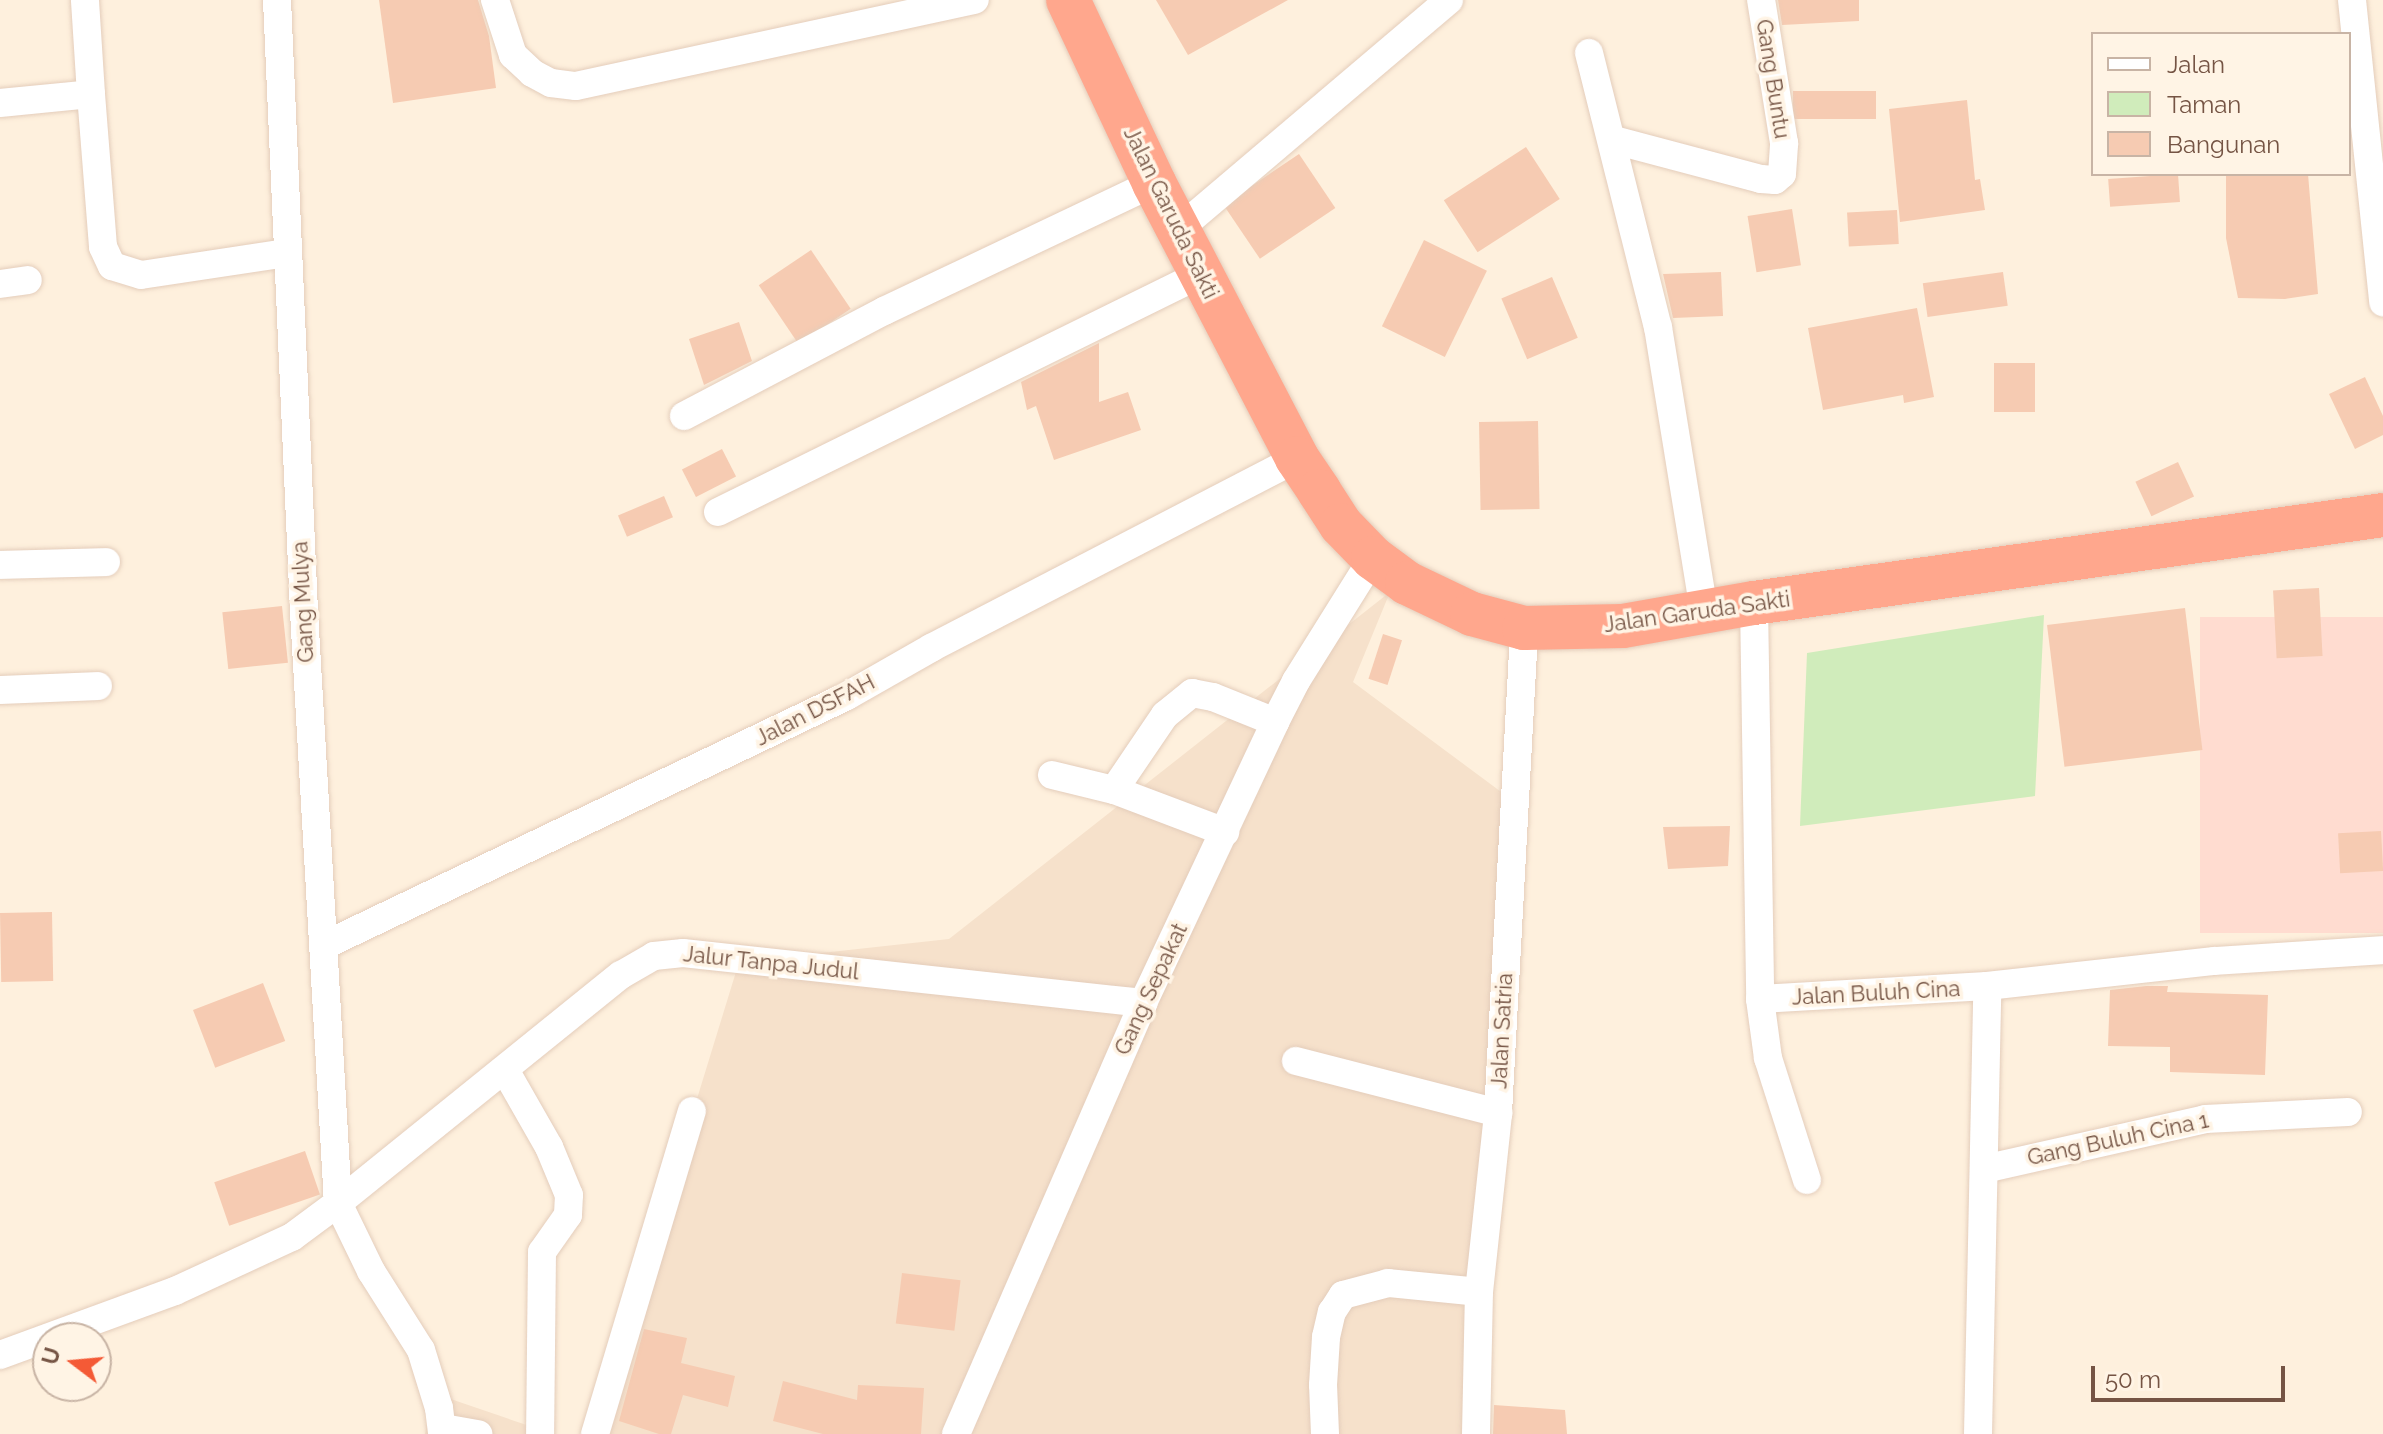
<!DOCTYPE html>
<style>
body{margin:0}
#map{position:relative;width:2383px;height:1434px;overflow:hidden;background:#fef0dd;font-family:Raleway,sans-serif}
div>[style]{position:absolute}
.residential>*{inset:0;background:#f6e1cb}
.commercial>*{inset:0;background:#ffdcd0;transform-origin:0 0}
.green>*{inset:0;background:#d0ecbb}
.building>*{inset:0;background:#f6cbb2;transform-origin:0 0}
.roads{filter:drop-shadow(0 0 2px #e4cdbb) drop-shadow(0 0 2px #e4cdbb)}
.street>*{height:28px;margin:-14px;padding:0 14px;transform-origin:14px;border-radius:14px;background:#fff}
.highway>*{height:44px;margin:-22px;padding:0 22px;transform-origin:22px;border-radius:22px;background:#ffa78d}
span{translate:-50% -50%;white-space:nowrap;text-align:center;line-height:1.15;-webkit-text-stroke:7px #fff4e5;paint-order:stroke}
.street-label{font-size:22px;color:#755444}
.legend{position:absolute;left:2091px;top:32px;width:260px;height:144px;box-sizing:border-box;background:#fff4e5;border:2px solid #c8b4a5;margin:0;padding:10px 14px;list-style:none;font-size:24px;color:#755444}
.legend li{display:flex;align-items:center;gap:16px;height:40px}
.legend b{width:40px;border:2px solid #c8b4a5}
.north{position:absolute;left:32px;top:1322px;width:80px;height:80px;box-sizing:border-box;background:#fff4e5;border:2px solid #c8b4a5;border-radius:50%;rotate:286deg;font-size:22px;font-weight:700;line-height:32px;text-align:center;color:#755444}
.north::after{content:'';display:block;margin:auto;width:28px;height:36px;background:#f45a36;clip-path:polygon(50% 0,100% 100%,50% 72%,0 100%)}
.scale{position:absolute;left:2091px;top:1366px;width:194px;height:36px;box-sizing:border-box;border:4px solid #755444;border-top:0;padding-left:10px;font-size:24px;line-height:28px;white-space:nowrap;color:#755444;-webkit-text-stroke:6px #fff4e5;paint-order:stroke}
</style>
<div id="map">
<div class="residential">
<i style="clip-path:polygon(1390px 592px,1353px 682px,1512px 800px,1486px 1434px,594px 1434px,739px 962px,949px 939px)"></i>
<i style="clip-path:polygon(433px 1393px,553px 1434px,425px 1434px)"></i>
</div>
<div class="commercial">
<i style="left:2383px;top:617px;width:316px;height:183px;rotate:90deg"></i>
</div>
<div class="green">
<i style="clip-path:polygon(2044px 615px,2035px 796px,1800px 826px,1807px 653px)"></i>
</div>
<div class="building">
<i style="clip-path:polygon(379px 0,478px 0,489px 36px,496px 88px,393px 103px)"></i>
<i style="clip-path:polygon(1156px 0,1288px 0,1188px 55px)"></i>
<i style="clip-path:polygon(1778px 0,1859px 0,1859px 21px,1782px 25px)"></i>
<i style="left:1876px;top:91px;width:28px;height:83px;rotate:90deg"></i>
<i style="clip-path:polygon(1967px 100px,1975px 180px,1980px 179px,1985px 210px,1900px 222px,1889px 109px)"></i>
<i style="left:1526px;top:147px;width:62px;height:98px;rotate:57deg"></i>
<i style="left:1299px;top:154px;width:65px;height:91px;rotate:56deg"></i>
<i style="left:2178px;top:174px;width:28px;height:70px;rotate:86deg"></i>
<i style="clip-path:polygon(2226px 174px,2308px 174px,2318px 294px,2285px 299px,2238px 298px,2226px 238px)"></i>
<i style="left:1792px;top:209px;width:57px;height:45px;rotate:81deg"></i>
<i style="left:1897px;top:210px;width:34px;height:50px;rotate:87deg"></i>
<i style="left:1424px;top:240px;width:70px;height:96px;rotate:26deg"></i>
<i style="left:811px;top:250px;width:71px;height:63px;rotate:56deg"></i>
<i style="clip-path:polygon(1721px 272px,1723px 316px,1673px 318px,1663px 274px)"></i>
<i style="left:2003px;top:272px;width:34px;height:81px;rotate:82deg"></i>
<i style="left:1552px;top:277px;width:66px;height:55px;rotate:67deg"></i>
<i style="clip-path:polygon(1917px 308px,1934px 397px,1904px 403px,1903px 395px,1823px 410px,1808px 328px)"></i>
<i style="clip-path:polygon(739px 322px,752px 361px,704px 385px,689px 339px)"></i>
<i style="clip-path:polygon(1099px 343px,1099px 402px,1128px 392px,1141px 430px,1054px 460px,1036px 406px,1027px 410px,1021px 382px)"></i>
<i style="left:2035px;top:363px;width:49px;height:41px;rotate:90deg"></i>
<i style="clip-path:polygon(2365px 377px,2383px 416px,2383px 435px,2355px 449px,2329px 394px)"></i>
<i style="left:1538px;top:421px;width:88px;height:59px;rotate:89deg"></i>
<i style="left:722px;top:449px;width:31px;height:45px;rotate:63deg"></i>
<i style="left:2178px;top:462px;width:38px;height:47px;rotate:65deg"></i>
<i style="left:664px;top:496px;width:23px;height:50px;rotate:67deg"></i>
<i style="left:2319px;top:588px;width:68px;height:46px;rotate:87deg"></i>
<i style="left:282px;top:606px;width:57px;height:60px;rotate:84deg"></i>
<i style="left:2185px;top:608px;width:143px;height:139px;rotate:83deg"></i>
<i style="left:1383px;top:634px;width:20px;height:47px;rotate:18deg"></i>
<i style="clip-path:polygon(1730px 826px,1728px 866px,1668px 869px,1663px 827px)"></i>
<i style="left:2381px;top:831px;width:40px;height:43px;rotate:87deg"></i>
<i style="left:52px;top:912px;width:69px;height:52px;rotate:89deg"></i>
<i style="left:263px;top:983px;width:62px;height:75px;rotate:69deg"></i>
<i style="clip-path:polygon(2146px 986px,2168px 986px,2167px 992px,2268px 995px,2265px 1075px,2170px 1072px,2170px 1047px,2108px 1046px,2110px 990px)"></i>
<i style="left:305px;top:1151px;width:46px;height:96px;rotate:71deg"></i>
<i style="left:902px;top:1273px;width:59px;height:51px;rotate:7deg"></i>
<i style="clip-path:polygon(644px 1329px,687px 1338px,681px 1363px,735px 1376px,728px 1407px,683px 1395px,671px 1434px,659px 1434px,619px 1421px)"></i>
<i style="clip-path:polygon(783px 1381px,857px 1400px,858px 1385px,924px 1388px,921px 1434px,823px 1434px,773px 1421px)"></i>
<i style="clip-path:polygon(1494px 1405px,1565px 1410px,1567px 1434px,1493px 1434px)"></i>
</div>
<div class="roads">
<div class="street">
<i style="left:277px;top:0;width:613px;rotate:87.47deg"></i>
<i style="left:304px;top:612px;width:592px;rotate:86.71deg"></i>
<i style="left:338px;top:1203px;width:76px;rotate:64.1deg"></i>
<i style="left:371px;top:1271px;width:93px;rotate:57.7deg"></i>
<i style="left:421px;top:1350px;width:61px;rotate:72.8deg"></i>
<i style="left:439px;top:1408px;width:26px;rotate:83deg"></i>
<i style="left:495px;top:0;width:58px;rotate:71.9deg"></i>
<i style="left:513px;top:55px;width:26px;rotate:43deg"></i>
<i style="left:532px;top:73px;width:21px;rotate:28deg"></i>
<i style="left:551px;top:83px;width:25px;rotate:7deg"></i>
<i style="left:576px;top:86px;width:408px;rotate:-12.2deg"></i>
<i style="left:2352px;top:0;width:304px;rotate:84.1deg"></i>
<i style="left:1589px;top:53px;width:283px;rotate:75.9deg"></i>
<i style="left:1658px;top:327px;width:288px;rotate:80.8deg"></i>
<i style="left:91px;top:94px;width:153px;rotate:85.5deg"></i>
<i style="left:103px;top:247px;width:21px;rotate:65deg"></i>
<i style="left:112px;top:266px;width:30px;rotate:17deg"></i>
<i style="left:141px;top:275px;width:148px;rotate:-8.6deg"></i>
<i style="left:0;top:103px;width:91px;rotate:-5.6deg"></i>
<i style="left:91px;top:94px;width:94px;rotate:-93.7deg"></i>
<i style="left:1614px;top:140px;width:152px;rotate:14.9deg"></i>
<i style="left:1761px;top:179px;width:14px;rotate:4deg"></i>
<i style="left:1775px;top:180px;width:9px;rotate:-41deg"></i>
<i style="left:1782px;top:174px;width:31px;rotate:-86deg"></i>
<i style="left:1784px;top:143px;width:145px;rotate:-99.1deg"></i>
<i style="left:1179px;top:229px;width:354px;rotate:-40.3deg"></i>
<i style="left:0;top:284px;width:28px;rotate:-8deg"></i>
<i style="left:684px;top:416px;width:226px;rotate:-27.7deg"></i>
<i style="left:884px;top:311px;width:299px;rotate:-25.4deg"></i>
<i style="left:718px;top:512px;width:538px;rotate:-26.23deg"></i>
<i style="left:0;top:565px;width:106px;rotate:-1.6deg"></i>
<i style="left:1754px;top:603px;width:396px;rotate:89.1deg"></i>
<i style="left:1760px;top:999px;width:60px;rotate:82.3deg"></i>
<i style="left:1768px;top:1058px;width:128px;rotate:72.3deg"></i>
<i style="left:0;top:690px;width:98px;rotate:-2.3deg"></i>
<i style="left:1052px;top:775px;width:64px;rotate:13.6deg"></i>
<i style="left:1114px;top:790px;width:91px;rotate:-55.8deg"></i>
<i style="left:1165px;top:715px;width:35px;rotate:-39deg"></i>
<i style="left:1192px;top:693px;width:21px;rotate:11deg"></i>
<i style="left:1213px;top:697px;width:67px;rotate:22deg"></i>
<i style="left:1114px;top:790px;width:119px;rotate:20.7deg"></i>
<i style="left:325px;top:945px;width:578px;rotate:-25.5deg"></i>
<i style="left:847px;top:696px;width:97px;rotate:-29.7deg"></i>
<i style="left:931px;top:648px;width:412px;rotate:-27.4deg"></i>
<i style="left:1760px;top:999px;width:227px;rotate:-3.3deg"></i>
<i style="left:1987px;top:986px;width:229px;rotate:-6.3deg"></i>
<i style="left:2215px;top:961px;width:168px;rotate:-3.7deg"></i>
<i style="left:1296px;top:1061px;width:209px;rotate:14.4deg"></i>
<i style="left:505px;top:1070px;width:89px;rotate:60.3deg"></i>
<i style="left:549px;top:1147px;width:52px;rotate:67.4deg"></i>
<i style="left:569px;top:1195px;width:20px;rotate:93deg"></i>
<i style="left:568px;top:1215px;width:45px;rotate:125.1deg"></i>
<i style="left:542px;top:1252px;width:182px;rotate:90.6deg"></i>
<i style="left:1984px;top:1169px;width:227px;rotate:-12.7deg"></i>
<i style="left:2205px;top:1119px;width:143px;rotate:-2.8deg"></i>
<i style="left:0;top:1355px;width:186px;rotate:-20.1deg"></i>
<i style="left:175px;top:1291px;width:129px;rotate:-24.8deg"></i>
<i style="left:292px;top:1237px;width:57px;rotate:-36.5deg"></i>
<i style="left:338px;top:1203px;width:363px;rotate:-38.9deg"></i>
<i style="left:621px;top:975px;width:38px;rotate:-30deg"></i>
<i style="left:654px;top:956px;width:29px;rotate:-6deg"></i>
<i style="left:683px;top:953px;width:463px;rotate:6.2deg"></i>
<i style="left:443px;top:1428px;width:36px;rotate:10deg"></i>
<i style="left:595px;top:1434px;width:337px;rotate:-73.3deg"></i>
<i style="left:956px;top:1434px;width:470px;rotate:-66.5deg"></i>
<i style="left:1143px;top:1003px;width:310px;rotate:-64.8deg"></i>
<i style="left:1275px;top:722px;width:46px;rotate:-62.9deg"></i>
<i style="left:1296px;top:681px;width:145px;rotate:-58deg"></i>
<i style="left:1325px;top:1434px;width:49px;rotate:-92.3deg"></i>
<i style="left:1323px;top:1385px;width:48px;rotate:-86.4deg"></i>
<i style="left:1326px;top:1337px;width:26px;rotate:-77deg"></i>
<i style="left:1332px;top:1312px;width:20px;rotate:-57deg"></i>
<i style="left:1343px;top:1295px;width:47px;rotate:-14.9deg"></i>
<i style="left:1388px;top:1283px;width:91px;rotate:5.6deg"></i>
<i style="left:1476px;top:1434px;width:142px;rotate:-88.8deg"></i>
<i style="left:1479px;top:1292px;width:180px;rotate:-83.9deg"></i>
<i style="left:1498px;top:1113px;width:486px;rotate:-86.9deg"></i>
<i style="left:1978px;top:1434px;width:448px;rotate:-88.8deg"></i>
</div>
<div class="highway">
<i style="left:1068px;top:0;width:202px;rotate:64.8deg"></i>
<i style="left:1154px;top:183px;width:310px;rotate:62.5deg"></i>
<i style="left:1297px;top:458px;width:40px;rotate:56deg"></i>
<i style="left:1319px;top:491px;width:40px;rotate:57.1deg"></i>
<i style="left:1341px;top:525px;width:46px;rotate:45.9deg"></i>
<i style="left:1373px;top:558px;width:42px;rotate:36.3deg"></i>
<i style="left:1407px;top:583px;width:72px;rotate:25.5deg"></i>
<i style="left:1472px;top:614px;width:54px;rotate:15.1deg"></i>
<i style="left:1524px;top:628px;width:99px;rotate:-1.2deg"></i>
<i style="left:1623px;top:626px;width:133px;rotate:-10deg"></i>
<i style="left:1754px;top:603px;width:635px;rotate:-7.96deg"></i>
</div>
</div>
<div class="street-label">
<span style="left:1773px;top:79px;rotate:81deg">Gang Buntu</span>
<span style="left:1171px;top:213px;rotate:64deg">Jalan Garuda Sakti</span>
<span style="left:303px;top:602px;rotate:-93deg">Gang Mulya</span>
<span style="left:1697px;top:612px;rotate:-8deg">Jalan Garuda Sakti</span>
<span style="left:815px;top:710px;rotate:-27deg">Jalan DSFAH</span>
<span style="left:771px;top:963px;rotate:6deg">Jalur Tanpa Judul</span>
<span style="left:1151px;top:989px;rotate:-65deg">Gang Sepakat</span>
<span style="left:1876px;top:993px;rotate:-3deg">Jalan Buluh Cina</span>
<span style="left:1502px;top:1031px;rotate:-87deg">Jalan Satria</span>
<span style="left:2118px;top:1139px;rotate:-12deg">Gang Buluh Cina 1</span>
</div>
<ul class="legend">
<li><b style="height:10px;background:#fff"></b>Jalan</li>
<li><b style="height:22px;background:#d0ecbb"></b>Taman</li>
<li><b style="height:22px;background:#f6cbb2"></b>Bangunan</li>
</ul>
<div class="north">U</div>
<div class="scale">50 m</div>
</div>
